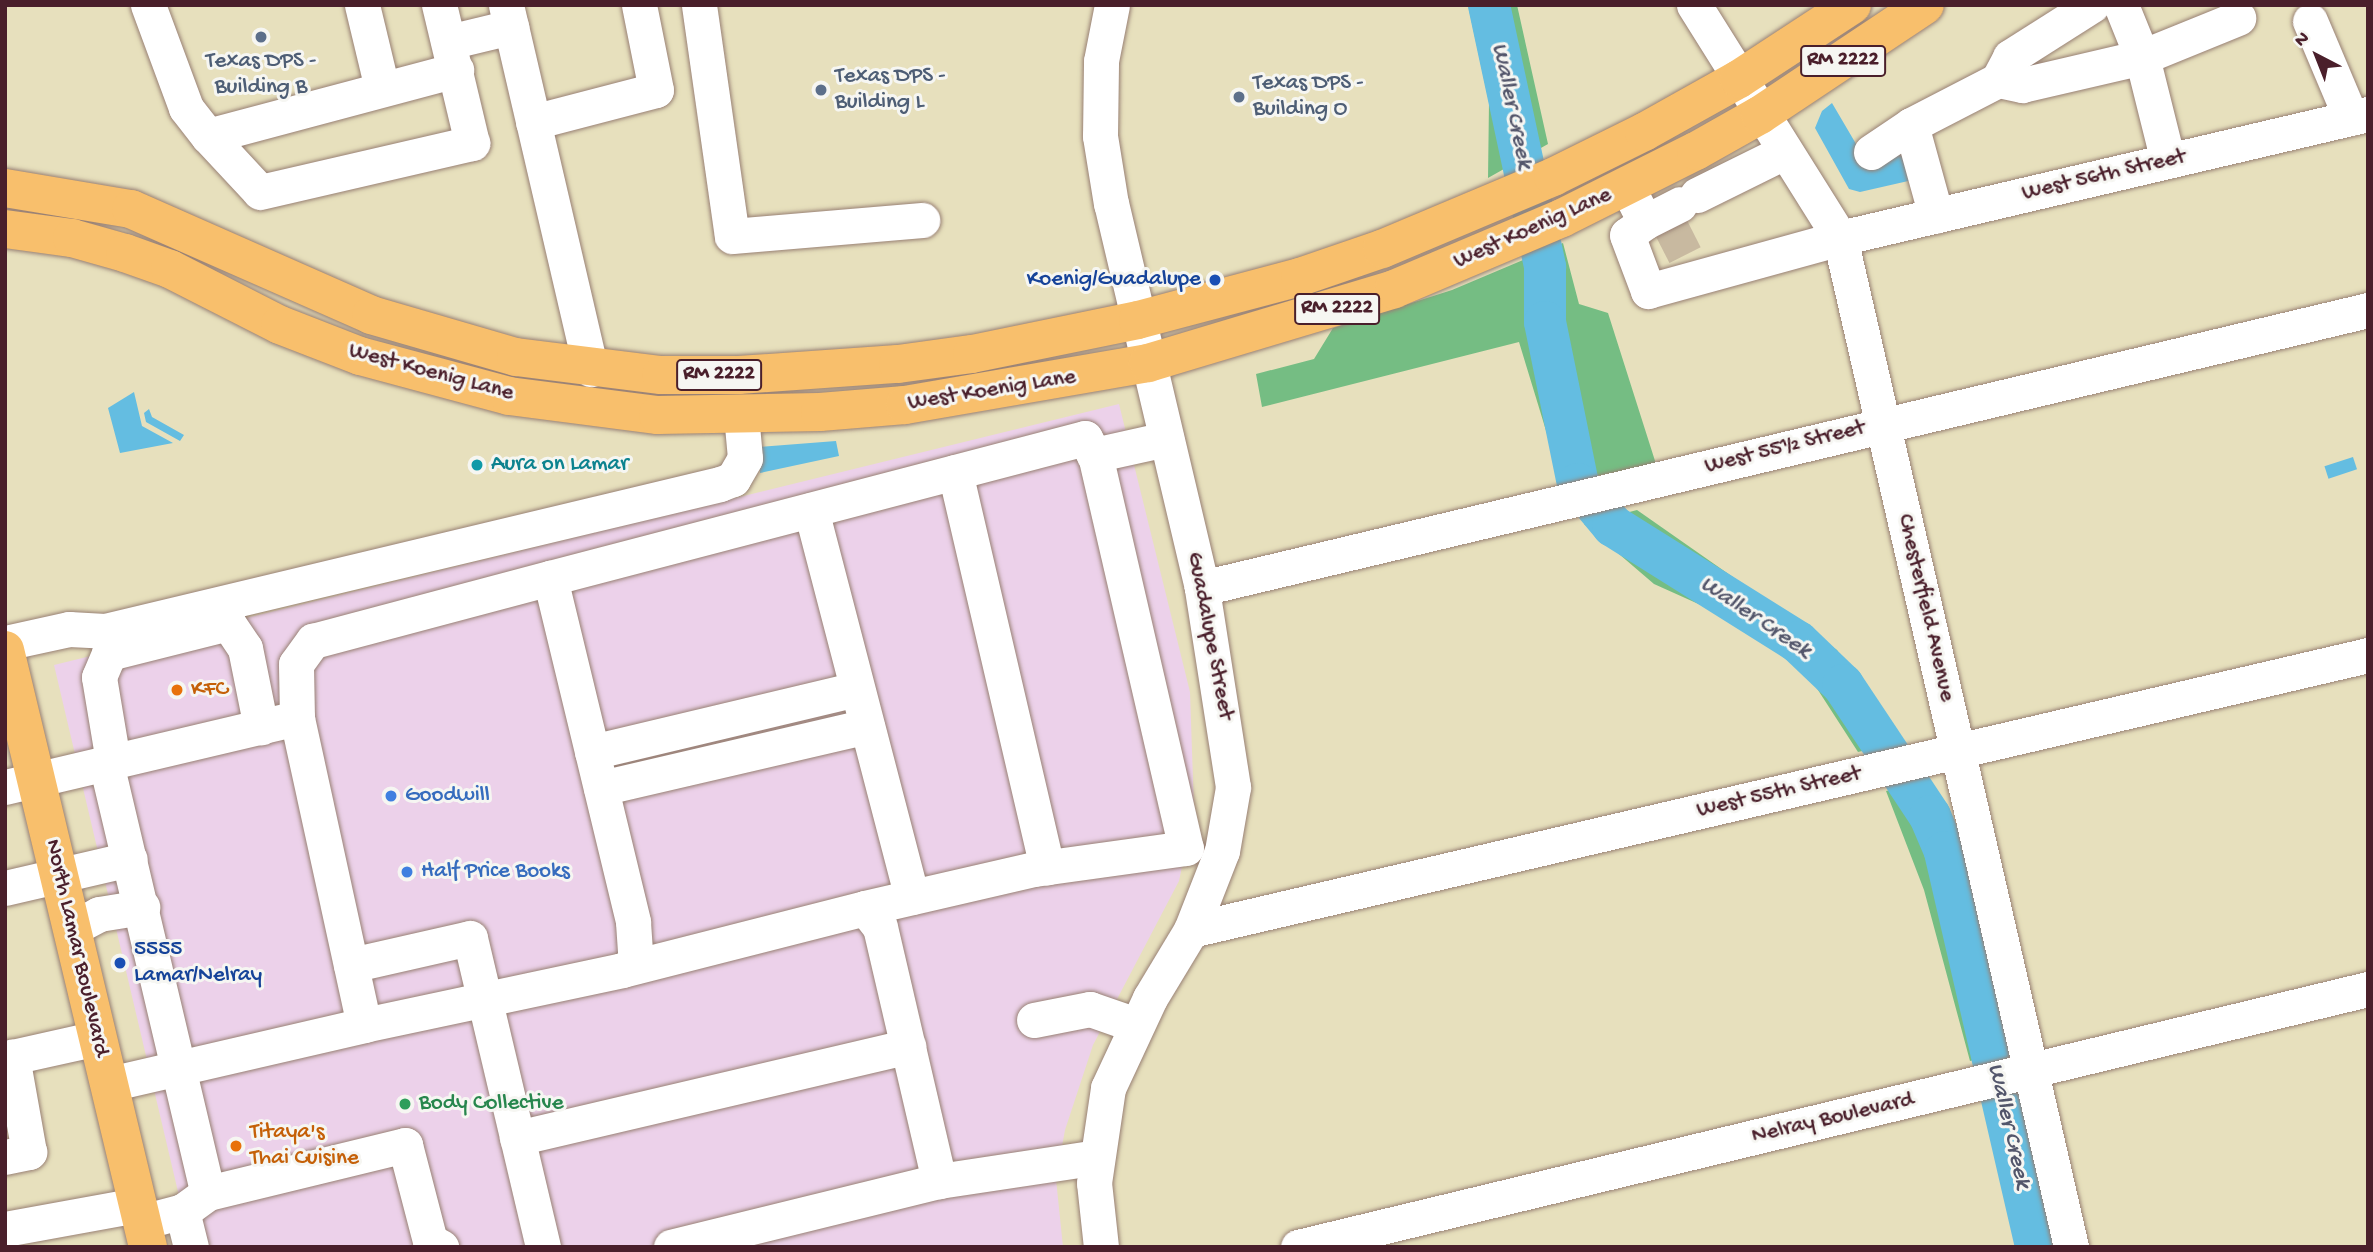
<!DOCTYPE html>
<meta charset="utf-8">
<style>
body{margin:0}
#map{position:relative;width:2373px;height:1252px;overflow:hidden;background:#e7e0bd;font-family:"Gochi Hand",sans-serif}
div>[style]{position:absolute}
.built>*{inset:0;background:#ecd1ea}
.forest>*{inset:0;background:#75bd83}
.water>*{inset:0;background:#64bde1;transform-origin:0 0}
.river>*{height:42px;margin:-21px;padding:0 21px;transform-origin:21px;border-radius:21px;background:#64bde1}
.minor-tunnel>*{height:35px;margin-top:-17.5px;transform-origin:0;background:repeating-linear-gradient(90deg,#c8b9a0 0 35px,transparent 0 53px)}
.roads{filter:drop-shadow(0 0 2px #988074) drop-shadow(0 0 2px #988074)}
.minor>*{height:35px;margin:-17.5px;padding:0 17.5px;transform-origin:17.5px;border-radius:17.5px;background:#fff}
.major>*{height:38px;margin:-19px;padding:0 19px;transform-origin:19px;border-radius:19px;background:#f8bf6c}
.dots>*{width:19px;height:19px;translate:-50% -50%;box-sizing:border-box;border:4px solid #f6f6f2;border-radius:50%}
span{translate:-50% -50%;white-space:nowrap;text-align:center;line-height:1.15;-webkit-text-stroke:6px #f6f6f2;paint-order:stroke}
.shield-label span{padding:2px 5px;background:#f6f6f2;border:2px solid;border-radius:5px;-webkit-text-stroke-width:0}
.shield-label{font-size:21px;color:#4a1f2b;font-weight:700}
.service-label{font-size:23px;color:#4e5e75}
.left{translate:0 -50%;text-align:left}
.street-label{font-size:23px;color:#4a1f2b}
.transit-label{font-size:23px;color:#164399}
.right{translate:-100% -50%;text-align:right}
.culture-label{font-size:23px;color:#0d838f}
.food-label{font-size:23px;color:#c56008}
.shop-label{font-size:23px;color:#366cbe}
.leisure-label{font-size:23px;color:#27864d}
.water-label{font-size:24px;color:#53566b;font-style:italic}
.frame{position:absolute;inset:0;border:7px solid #4a1f2b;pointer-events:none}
.north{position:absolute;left:2282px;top:21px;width:70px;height:70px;-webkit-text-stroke:5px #f6f6f2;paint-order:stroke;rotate:318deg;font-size:19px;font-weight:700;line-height:28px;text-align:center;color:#4a1f2b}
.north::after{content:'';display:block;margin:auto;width:24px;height:32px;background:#4a1f2b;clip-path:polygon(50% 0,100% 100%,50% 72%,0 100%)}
</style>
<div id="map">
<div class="built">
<i style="clip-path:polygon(1119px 404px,1190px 692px,1194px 809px,1179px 881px,1093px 1045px,1065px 1130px,1056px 1179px,1063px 1247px,191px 1247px,54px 665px)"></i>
</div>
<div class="forest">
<i style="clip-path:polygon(1468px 5px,1517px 5px,1548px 144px,1488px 178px,1489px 102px)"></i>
<i style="clip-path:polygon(1563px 243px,1579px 304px,1608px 313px,1656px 464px,1562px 483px,1519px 342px,1262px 407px,1256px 374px,1314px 359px,1333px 328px,1452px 290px)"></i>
<i style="clip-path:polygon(1637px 510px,1837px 650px,1899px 743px,1858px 752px,1807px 673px,1763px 633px,1654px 584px,1584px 524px)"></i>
<i style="clip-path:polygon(1927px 782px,1950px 812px,2006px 1052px,1970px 1061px,1924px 890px,1886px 791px)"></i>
</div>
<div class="water">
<i style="clip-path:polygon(1832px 103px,1869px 166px,1899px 148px,1917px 179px,1860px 192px,1849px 189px,1815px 128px,1822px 111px)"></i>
<i style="clip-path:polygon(134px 392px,142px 426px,173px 443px,120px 453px,108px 408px)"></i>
<i style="clip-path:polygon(149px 409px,152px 417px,184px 435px,180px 441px,146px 422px,144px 413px)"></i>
<i style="clip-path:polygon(836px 441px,839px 456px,760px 473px,759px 447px)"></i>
<i style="left:2353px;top:457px;width:13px;height:30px;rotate:72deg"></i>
</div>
<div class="river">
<i style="left:1489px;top:5px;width:268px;rotate:77.9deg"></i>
<i style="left:1545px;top:267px;width:55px;rotate:90deg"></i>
<i style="left:1545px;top:322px;width:165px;rotate:78.5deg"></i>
<i style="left:1578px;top:484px;width:55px;rotate:50.2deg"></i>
<i style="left:1613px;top:526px;width:218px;rotate:32.1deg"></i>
<i style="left:1798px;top:642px;width:62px;rotate:43.7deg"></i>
<i style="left:1843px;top:685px;width:157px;rotate:56.4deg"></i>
<i style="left:1930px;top:816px;width:39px;rotate:67deg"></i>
<i style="left:1945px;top:852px;width:405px;rotate:77deg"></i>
</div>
<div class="minor-tunnel">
<i style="left:1671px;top:227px;width:31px;rotate:63deg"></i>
</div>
<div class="roads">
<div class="minor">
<i style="left:148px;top:5px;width:110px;rotate:69.7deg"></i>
<i style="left:186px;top:108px;width:36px;rotate:52deg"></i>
<i style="left:208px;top:136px;width:257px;rotate:-14.9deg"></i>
<i style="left:362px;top:5px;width:85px;rotate:76.5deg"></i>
<i style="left:506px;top:5px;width:374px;rotate:76.9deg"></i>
<i style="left:699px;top:5px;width:233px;rotate:81.9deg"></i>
<i style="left:732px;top:236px;width:191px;rotate:-4.8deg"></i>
<i style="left:1694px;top:5px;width:275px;rotate:57.9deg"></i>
<i style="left:1840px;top:238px;width:1035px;rotate:77.1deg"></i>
<i style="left:2121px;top:5px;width:56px;rotate:68deg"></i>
<i style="left:2142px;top:57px;width:107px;rotate:76deg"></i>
<i style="left:2310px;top:21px;width:105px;rotate:67.1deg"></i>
<i style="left:449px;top:42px;width:64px;rotate:-13.6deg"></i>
<i style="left:1998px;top:80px;width:25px;rotate:12deg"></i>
<i style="left:2022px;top:85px;width:123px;rotate:-13.1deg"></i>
<i style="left:2142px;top:57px;width:104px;rotate:-22.1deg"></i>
<i style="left:533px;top:122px;width:127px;rotate:-14.6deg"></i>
<i style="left:656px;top:90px;width:87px;rotate:-101.3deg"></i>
<i style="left:1911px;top:125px;width:94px;rotate:74.6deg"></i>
<i style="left:208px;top:136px;width:76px;rotate:47.1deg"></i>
<i style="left:260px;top:192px;width:218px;rotate:-13deg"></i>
<i style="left:472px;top:143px;width:142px;rotate:-103.4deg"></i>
<i style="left:1871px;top:152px;width:48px;rotate:-34deg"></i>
<i style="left:1911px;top:125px;width:98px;rotate:-27.3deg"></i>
<i style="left:1998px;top:80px;width:26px;rotate:-62deg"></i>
<i style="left:2010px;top:57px;width:97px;rotate:-32.4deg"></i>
<i style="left:1697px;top:195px;width:97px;rotate:-26.3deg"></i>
<i style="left:1635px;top:202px;width:22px;rotate:63deg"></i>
<i style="left:1645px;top:222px;width:39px;rotate:-27deg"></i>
<i style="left:1645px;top:222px;width:22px;rotate:144deg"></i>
<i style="left:1627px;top:235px;width:60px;rotate:69.4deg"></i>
<i style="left:1648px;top:291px;width:199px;rotate:-15.4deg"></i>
<i style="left:1840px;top:238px;width:542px;rotate:-13.22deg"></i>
<i style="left:1094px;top:455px;width:74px;rotate:-12.5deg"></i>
<i style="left:955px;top:472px;width:406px;rotate:76.9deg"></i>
<i style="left:811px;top:510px;width:400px;rotate:75.4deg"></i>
<i style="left:550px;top:578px;width:553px;rotate:-14.66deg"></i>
<i style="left:1085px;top:438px;width:24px;rotate:62deg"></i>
<i style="left:1096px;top:459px;width:399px;rotate:77deg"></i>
<i style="left:1186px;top:848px;width:153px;rotate:172.1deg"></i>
<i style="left:1034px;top:869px;width:173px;rotate:167deg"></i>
<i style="left:1202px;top:588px;width:1199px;rotate:-13.41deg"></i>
<i style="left:5px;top:643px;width:66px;rotate:-12.3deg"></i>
<i style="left:69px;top:629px;width:36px;rotate:3deg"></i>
<i style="left:105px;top:631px;width:632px;rotate:-13.44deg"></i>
<i style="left:720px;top:484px;width:14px;rotate:-21deg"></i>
<i style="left:733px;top:479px;width:24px;rotate:-60deg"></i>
<i style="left:745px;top:458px;width:43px;rotate:-95.3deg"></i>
<i style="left:297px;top:718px;width:54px;rotate:-91.1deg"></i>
<i style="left:296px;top:664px;width:29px;rotate:-54deg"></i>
<i style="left:313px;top:641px;width:245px;rotate:-14.9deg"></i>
<i style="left:550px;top:578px;width:354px;rotate:76.4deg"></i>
<i style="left:633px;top:922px;width:44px;rotate:86.1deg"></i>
<i style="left:592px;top:752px;width:272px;rotate:-13.4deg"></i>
<i style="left:113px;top:761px;width:85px;rotate:-99.5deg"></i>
<i style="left:99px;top:677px;width:26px;rotate:-67deg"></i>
<i style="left:109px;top:653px;width:123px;rotate:-14.1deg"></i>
<i style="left:228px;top:623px;width:30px;rotate:56deg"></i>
<i style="left:245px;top:648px;width:81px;rotate:78.6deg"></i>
<i style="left:106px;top:763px;width:442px;rotate:76.7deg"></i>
<i style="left:5px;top:787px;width:300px;rotate:-13.3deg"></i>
<i style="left:297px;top:718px;width:314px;rotate:77.7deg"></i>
<i style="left:364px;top:1025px;width:264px;rotate:-12deg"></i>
<i style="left:622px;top:970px;width:251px;rotate:-14.3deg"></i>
<i style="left:865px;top:908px;width:24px;rotate:52deg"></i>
<i style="left:880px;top:927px;width:261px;rotate:76.9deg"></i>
<i style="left:939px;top:1181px;width:276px;rotate:166.2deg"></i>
<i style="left:601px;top:788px;width:273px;rotate:-13.1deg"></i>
<i style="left:5px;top:888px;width:128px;rotate:-13.1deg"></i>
<i style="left:71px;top:929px;width:32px;rotate:-28deg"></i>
<i style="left:99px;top:914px;width:44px;rotate:-9.2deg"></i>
<i style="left:1191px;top:930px;width:1209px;rotate:-13.15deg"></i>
<i style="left:351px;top:965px;width:122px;rotate:-12.8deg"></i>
<i style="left:470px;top:938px;width:318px;rotate:76.7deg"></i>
<i style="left:1034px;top:1020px;width:57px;rotate:-11.1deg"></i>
<i style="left:1090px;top:1009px;width:49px;rotate:19.2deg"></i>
<i style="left:109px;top:1084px;width:262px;rotate:-13deg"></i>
<i style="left:517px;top:1138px;width:402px;rotate:-13.2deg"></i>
<i style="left:5px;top:1157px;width:25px;rotate:-12deg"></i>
<i style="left:29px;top:1152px;width:97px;rotate:-100.1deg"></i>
<i style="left:12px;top:1057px;width:88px;rotate:-12.5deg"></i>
<i style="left:939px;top:1181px;width:160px;rotate:-8.6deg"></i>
<i style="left:182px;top:1211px;width:37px;rotate:76deg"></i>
<i style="left:142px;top:1222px;width:42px;rotate:-15deg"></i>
<i style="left:183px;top:1211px;width:31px;rotate:-36deg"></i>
<i style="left:208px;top:1193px;width:203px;rotate:-13.7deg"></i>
<i style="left:405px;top:1145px;width:99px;rotate:75.4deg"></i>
<i style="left:430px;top:1241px;width:13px;rotate:29deg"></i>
<i style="left:5px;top:1229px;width:134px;rotate:-10.3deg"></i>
<i style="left:1101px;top:1247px;width:64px;rotate:-96.2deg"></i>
<i style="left:1094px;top:1183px;width:96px;rotate:-81.6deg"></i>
<i style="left:1108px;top:1088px;width:99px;rotate:-65deg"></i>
<i style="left:1150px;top:998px;width:79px;rotate:-58.9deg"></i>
<i style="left:1191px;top:930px;width:85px;rotate:-68.6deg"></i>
<i style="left:1222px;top:851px;width:65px;rotate:-80.2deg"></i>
<i style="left:1233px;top:787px;width:201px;rotate:-98.9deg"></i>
<i style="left:1202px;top:588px;width:395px;rotate:-103.3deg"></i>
<i style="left:1111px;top:204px;width:69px;rotate:-99.2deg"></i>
<i style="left:1100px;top:136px;width:75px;rotate:-89.2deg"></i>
<i style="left:1101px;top:61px;width:57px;rotate:-78.9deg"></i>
<i style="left:1298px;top:1247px;width:1101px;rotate:-13.56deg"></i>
</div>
<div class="major">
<i style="left:5px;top:188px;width:128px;rotate:9.5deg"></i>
<i style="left:131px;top:209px;width:262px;rotate:23.8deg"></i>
<i style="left:371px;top:315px;width:151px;rotate:16.2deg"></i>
<i style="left:516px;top:357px;width:146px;rotate:7.1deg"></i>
<i style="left:661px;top:375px;width:78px"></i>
<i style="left:739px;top:375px;width:159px;rotate:-4deg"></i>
<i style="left:898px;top:364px;width:75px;rotate:-7.7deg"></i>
<i style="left:972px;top:354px;width:169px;rotate:-11.6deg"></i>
<i style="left:1138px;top:320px;width:168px;rotate:-14.9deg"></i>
<i style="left:1300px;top:277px;width:87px;rotate:-18.9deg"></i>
<i style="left:1382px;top:249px;width:186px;rotate:-22.8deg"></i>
<i style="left:1553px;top:177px;width:102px;rotate:-26.3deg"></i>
<i style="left:1644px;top:132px;width:109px;rotate:-29.2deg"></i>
<i style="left:1739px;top:79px;width:135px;rotate:-33.2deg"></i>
<i style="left:5px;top:229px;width:68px;rotate:7.7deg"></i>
<i style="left:72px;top:238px;width:55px;rotate:15.8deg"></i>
<i style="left:125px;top:253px;width:48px;rotate:19.6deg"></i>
<i style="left:170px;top:269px;width:123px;rotate:27deg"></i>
<i style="left:280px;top:325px;width:86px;rotate:21.2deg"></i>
<i style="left:360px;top:356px;width:154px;rotate:15deg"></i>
<i style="left:509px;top:396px;width:150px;rotate:7.3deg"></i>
<i style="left:658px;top:415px;width:162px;rotate:-1.1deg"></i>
<i style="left:820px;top:412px;width:85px;rotate:-4.7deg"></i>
<i style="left:905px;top:405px;width:247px;rotate:-9.8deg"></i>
<i style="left:1148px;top:363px;width:257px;rotate:-16.7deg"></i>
<i style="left:1394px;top:289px;width:182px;rotate:-22.9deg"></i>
<i style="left:1562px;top:218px;width:150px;rotate:-26.6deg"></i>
<i style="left:1696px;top:151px;width:73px;rotate:-29.4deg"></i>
<i style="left:1760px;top:115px;width:198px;rotate:-33.7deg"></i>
<i style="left:5px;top:650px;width:614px;rotate:76.53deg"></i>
</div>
</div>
<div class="dots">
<i style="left:261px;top:37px;background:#5c6f8a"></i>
<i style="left:821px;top:90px;background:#5c6f8a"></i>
<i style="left:1239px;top:97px;background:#5c6f8a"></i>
<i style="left:1215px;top:280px;background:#1a4fb4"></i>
<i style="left:477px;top:465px;background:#0f9aa8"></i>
<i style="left:177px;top:690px;background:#e8710a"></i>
<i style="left:391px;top:796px;background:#3f7fe0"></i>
<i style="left:407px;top:872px;background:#3f7fe0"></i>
<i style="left:120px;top:963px;background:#1a4fb4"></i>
<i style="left:405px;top:1104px;background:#2e9e5b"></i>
<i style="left:236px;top:1146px;background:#e8710a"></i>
</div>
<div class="shield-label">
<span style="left:1843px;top:61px">RM 2222</span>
<span style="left:1337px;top:309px">RM 2222</span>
<span style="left:719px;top:375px">RM 2222</span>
</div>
<div class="service-label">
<span style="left:261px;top:75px">Texas DPS -<br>Building B</span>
<span class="left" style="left:835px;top:90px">Texas DPS -<br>Building L</span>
<span class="left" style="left:1253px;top:97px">Texas DPS -<br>Building O</span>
</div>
<div class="street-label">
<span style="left:2104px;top:176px;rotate:-13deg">West 56th Street</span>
<span style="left:1533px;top:229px;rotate:-24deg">West Koenig Lane</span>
<span style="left:431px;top:373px;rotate:15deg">West Koenig Lane</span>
<span style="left:992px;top:391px;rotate:-9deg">West Koenig Lane</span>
<span style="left:1785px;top:448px;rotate:-14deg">West 55½ Street</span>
<span style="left:1925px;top:608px;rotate:77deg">Chesterfield Avenue</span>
<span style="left:1209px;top:636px;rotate:79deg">Guadalupe Street</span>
<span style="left:1779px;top:793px;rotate:-13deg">West 55th Street</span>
<span style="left:76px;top:948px;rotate:77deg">North Lamar Boulevard</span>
<span style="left:1833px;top:1119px;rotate:-13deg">Nelray Boulevard</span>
</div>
<div class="transit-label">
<span class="right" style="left:1201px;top:280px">Koenig/Guadalupe</span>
<span class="left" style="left:134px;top:963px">5555<br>Lamar/Nelray</span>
</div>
<div class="culture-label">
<span class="left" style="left:491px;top:465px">Aura on Lamar</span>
</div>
<div class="food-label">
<span class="left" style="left:191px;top:690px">KFC</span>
<span class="left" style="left:250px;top:1146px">Titaya's<br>Thai Cuisine</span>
</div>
<div class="shop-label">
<span class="left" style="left:405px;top:796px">Goodwill</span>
<span class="left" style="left:421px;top:872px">Half Price Books</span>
</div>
<div class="leisure-label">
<span class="left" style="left:419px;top:1104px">Body Collective</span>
</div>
<div class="water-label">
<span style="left:1511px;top:106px;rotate:78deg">Waller Creek</span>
<span style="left:1755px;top:618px;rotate:34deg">Waller Creek</span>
<span style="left:2008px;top:1126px;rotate:77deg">Waller Creek</span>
</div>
<div class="frame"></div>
<div class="north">N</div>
</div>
